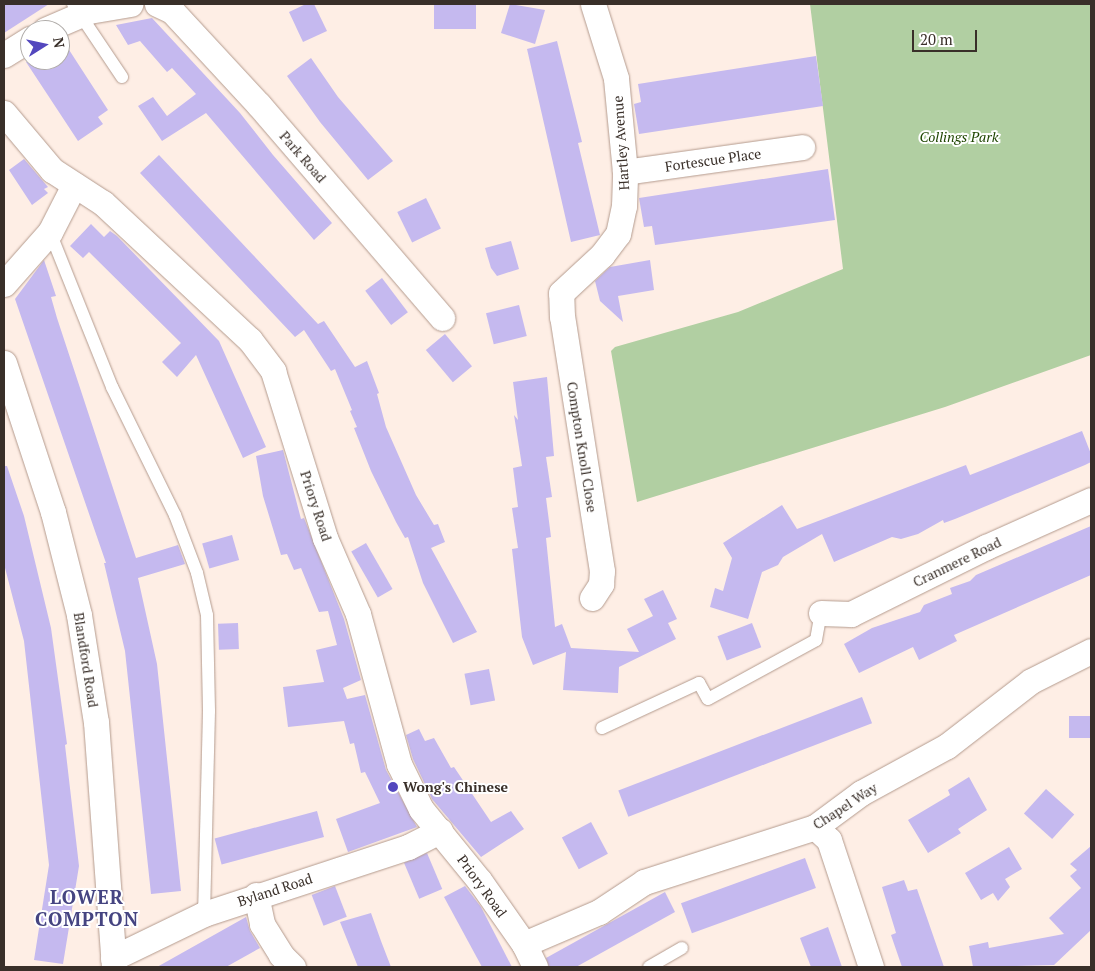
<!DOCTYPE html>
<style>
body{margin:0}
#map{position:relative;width:1095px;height:971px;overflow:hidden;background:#feeee5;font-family:"PT Serif",serif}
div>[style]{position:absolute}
.green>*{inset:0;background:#b1cfa2}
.building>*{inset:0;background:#c5b9ef;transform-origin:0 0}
.roads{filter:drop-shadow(0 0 1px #b49b8e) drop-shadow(0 0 1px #b49b8e)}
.lane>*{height:12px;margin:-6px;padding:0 6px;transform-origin:6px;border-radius:6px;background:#fff}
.street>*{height:25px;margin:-12.5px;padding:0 12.5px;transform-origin:12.5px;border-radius:12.5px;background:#fff}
.dots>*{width:14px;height:14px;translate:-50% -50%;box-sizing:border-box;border:2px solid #fff;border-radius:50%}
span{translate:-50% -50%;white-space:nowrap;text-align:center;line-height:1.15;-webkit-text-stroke:4px #fff;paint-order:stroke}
.park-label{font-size:14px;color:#1e4500;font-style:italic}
.street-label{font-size:14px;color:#392f29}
.poi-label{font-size:14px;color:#392f29;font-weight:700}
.left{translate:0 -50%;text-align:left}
.district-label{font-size:19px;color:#454481;font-weight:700;letter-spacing:1px}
.frame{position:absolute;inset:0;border:5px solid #392f29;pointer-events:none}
.north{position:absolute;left:20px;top:20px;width:50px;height:50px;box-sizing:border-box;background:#fff;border:1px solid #b0aca9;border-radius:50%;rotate:80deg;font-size:14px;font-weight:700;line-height:20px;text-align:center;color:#392f29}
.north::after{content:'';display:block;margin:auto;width:18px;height:22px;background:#5347be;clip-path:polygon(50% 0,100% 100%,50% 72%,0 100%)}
.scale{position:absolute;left:912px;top:30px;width:65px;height:22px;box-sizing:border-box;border:2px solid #392f29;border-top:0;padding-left:6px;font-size:15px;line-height:18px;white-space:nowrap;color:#392f29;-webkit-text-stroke:4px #fff;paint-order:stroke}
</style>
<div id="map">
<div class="green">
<i style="clip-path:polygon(810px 4px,1091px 4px,1091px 355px,945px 407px,637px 502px,611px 351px,615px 347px,738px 312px,843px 269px)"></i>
</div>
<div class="building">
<i style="clip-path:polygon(4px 4px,49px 4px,4px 33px)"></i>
<i style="clip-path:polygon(306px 4px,314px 4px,327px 31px,303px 42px,289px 12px)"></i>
<i style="left:434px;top:4px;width:42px;height:25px"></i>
<i style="clip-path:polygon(510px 4px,545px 10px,535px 44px,501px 33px)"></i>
<i style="clip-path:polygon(152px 18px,240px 113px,273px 155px,332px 223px,314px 240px,206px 113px,162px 141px,138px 106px,153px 97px,167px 116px,196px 94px,172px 68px,167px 72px,140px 41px,128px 45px,116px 25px)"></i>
<i style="clip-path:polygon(62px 39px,108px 110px,98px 117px,103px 124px,78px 141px,26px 62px,60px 60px)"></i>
<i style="clip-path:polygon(557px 41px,582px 142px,578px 143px,600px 235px,571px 242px,527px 49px)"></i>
<i style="clip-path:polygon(816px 56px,823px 106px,639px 134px,634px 104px,641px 102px,638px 84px)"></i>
<i style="clip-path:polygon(311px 58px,338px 97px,393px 161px,368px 180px,320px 122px,287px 76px)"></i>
<i style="clip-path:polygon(159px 155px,318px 324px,324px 321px,355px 367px,367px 361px,379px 393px,377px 394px,386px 427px,416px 495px,434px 525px,438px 524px,445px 542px,431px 548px,477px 632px,453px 643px,423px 583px,408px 537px,405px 538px,396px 522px,371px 471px,354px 428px,357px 427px,350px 411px,352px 410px,335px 369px,331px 371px,304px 330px,295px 337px,140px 173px)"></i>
<i style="clip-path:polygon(24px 159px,48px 187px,44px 189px,48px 193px,32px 205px,9px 170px)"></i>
<i style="clip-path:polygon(828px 169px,835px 220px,655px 245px,652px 226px,644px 227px,639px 198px)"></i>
<i style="left:426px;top:198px;width:34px;height:32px;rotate:64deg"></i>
<i style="clip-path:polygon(91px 224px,104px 237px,110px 231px,117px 236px,219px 341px,266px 447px,243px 458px,196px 355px,177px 377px,162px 362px,181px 343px,89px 252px,83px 258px,70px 246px)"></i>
<i style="clip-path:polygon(511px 241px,519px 269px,497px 276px,491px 268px,485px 248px)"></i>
<i style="clip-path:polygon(44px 260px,56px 296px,51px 297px,57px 318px,136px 558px,178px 545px,185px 564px,138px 578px,157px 664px,181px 891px,151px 894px,125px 651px,104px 563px,106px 563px,15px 299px)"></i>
<i style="clip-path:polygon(650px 260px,654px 290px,618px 296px,623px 322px,600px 301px,595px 281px,610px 267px)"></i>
<i style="left:382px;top:278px;width:43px;height:21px;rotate:53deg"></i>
<i style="left:519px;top:305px;width:32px;height:34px;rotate:76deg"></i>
<i style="left:445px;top:334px;width:42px;height:25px;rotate:50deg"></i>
<i style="clip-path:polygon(547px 377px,554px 456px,546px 457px,552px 497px,546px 498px,551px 537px,546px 538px,555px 627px,562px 624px,571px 648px,639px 652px,627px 629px,653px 616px,644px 599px,663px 590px,677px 619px,668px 623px,676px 639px,619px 667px,618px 693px,563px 690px,566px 652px,533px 665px,522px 637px,512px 549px,518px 548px,512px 508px,518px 507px,513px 468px,522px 466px,514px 415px,518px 420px,513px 382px)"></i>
<i style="clip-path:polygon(1082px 431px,1091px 454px,1091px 462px,1085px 465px,955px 519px,944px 523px,943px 520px,918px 534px,901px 539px,892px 537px,834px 562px,822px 534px,783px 557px,778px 565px,762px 572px,748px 619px,710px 607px,715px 588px,723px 591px,732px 558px,723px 543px,782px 505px,797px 529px,966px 465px,970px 475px)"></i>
<i style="clip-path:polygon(283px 450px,301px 519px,304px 518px,344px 619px,361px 680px,343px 688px,347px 699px,365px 695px,386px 770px,417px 827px,348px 852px,336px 819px,380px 803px,365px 772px,361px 773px,354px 743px,350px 744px,344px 721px,288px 727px,283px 687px,324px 682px,316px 650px,337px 645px,328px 611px,319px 612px,301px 568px,294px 570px,287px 554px,281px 555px,263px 496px,256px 456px)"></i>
<i style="clip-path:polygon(4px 466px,7px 466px,24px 516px,51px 628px,67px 744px,65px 745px,79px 866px,63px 964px,34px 960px,49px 865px,24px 641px,4px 564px)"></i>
<i style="clip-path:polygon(1091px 526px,1091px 575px,954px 635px,957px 641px,919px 660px,913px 647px,859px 673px,844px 644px,872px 628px,920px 612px,924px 605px,952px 594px,950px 588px,970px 581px,976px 575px)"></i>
<i style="left:232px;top:535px;width:26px;height:31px;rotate:74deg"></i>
<i style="left:366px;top:543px;width:53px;height:17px;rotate:60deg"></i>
<i style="left:238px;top:623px;width:26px;height:20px;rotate:88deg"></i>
<i style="left:752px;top:623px;width:26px;height:37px;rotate:69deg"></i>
<i style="left:489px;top:669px;width:32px;height:25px;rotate:79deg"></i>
<i style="left:862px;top:697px;width:28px;height:261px;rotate:69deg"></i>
<i style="left:1091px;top:716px;width:22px;height:22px;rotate:90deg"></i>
<i style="clip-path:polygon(419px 729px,425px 741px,434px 738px,451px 768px,454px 767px,491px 822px,511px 811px,524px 829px,481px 857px,432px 799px,413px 759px,406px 735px)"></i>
<i style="clip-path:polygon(969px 777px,987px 810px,958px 829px,961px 833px,928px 853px,908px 820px,950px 795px,948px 790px)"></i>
<i style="left:1046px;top:789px;width:38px;height:33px;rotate:42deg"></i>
<i style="left:317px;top:811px;width:27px;height:106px;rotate:75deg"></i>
<i style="left:591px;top:822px;width:36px;height:33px;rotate:62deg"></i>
<i style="clip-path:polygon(1091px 846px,1091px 930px,1054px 965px,973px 967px,969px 946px,988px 942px,989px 948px,1064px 934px,1049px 918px,1081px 888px,1070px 876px,1077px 870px,1070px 864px)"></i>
<i style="clip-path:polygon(1009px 847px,1022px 869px,1005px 879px,1010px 887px,998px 901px,993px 893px,981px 900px,965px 873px)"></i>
<i style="left:427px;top:853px;width:39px;height:25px;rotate:67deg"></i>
<i style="left:805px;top:858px;width:32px;height:132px;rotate:70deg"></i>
<i style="clip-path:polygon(904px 880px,908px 891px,917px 889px,944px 967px,902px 967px,891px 935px,896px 933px,882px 887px)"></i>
<i style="left:335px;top:886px;width:33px;height:25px;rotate:69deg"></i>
<i style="clip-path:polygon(465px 886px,481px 907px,512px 967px,482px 967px,444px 897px)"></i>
<i style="clip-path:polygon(665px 892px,675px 912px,576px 967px,549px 967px,546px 958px)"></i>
<i style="clip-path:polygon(371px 913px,381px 941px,391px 967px,358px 967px,340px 922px)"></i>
<i style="clip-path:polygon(246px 917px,250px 931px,260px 948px,226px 967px,157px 967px)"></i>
<i style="clip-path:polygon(828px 927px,842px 967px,811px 967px,800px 938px)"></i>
</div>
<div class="roads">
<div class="lane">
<i style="left:73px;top:4px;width:88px;rotate:56.1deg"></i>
<i style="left:50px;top:232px;width:167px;rotate:68.2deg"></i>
<i style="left:112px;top:387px;width:143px;rotate:63.8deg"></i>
<i style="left:175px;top:515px;width:62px;rotate:69.2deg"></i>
<i style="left:197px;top:573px;width:43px;rotate:76.6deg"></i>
<i style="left:207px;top:615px;width:96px;rotate:88.8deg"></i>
<i style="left:209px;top:711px;width:203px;rotate:91.4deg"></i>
<i style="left:602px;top:728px;width:107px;rotate:-24.9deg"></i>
<i style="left:699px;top:683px;width:18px;rotate:61deg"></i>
<i style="left:708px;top:699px;width:123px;rotate:-28.6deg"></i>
<i style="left:816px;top:640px;width:27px;rotate:-80deg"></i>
<i style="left:649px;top:967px;width:38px;rotate:-30deg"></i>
</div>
<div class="street">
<i style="left:157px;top:4px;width:17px;rotate:25deg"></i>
<i style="left:172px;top:11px;width:128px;rotate:47.2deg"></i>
<i style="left:259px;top:105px;width:281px;rotate:49.3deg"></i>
<i style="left:45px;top:30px;width:48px;rotate:-23.4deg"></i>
<i style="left:89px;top:11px;width:42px;rotate:-9.7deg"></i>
<i style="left:4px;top:55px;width:31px;rotate:-32deg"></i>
<i style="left:4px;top:113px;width:75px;rotate:49.9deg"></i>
<i style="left:52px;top:170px;width:61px;rotate:32.9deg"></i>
<i style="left:103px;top:203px;width:201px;rotate:43deg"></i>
<i style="left:250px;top:340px;width:39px;rotate:53deg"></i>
<i style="left:273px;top:371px;width:175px;rotate:72.7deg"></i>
<i style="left:325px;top:538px;width:83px;rotate:66.5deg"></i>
<i style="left:358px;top:614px;width:156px;rotate:74.7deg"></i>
<i style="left:399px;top:764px;width:50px;rotate:63.9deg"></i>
<i style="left:421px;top:809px;width:92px;rotate:50.8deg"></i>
<i style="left:479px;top:880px;width:78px;rotate:54.9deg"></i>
<i style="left:524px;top:944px;width:25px;rotate:64deg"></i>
<i style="left:625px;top:172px;width:179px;rotate:-8deg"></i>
<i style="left:4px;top:284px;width:69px;rotate:-48.5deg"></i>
<i style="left:50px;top:232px;width:53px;rotate:-62.9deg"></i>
<i style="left:4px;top:363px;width:157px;rotate:71.8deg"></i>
<i style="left:53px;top:512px;width:106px;rotate:75.8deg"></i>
<i style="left:79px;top:615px;width:108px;rotate:81deg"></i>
<i style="left:96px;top:722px;width:246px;rotate:85.8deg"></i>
<i style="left:592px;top:598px;width:17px;rotate:-57deg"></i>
<i style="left:601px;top:584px;width:13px;rotate:-86deg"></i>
<i style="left:602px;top:571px;width:257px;rotate:-98.9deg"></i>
<i style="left:562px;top:317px;width:24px;rotate:-92deg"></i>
<i style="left:561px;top:293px;width:56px;rotate:-42.8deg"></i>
<i style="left:602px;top:255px;width:26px;rotate:-53deg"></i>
<i style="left:618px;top:234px;width:29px;rotate:-78deg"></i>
<i style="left:624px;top:206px;width:34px;rotate:-88deg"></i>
<i style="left:625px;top:172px;width:94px;rotate:-95.5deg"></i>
<i style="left:616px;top:78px;width:77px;rotate:-107.3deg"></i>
<i style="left:821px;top:613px;width:30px;rotate:2deg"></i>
<i style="left:851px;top:614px;width:151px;rotate:-26.4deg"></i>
<i style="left:986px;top:547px;width:115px;rotate:-24.1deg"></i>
<i style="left:815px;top:827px;width:19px;rotate:43deg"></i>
<i style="left:829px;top:840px;width:134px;rotate:71.7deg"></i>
<i style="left:256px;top:895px;width:30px;rotate:78deg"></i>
<i style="left:262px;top:924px;width:36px;rotate:58deg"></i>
<i style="left:281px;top:955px;width:17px;rotate:45deg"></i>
<i style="left:524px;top:944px;width:82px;rotate:-23.1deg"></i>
<i style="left:599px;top:912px;width:54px;rotate:-33.7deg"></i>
<i style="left:644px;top:882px;width:180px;rotate:-17.8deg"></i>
<i style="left:815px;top:827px;width:57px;rotate:-36.5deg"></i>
<i style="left:861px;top:793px;width:98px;rotate:-28.7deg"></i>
<i style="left:947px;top:746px;width:106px;rotate:-37.7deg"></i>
<i style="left:1031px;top:681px;width:67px;rotate:-26.6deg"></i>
<i style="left:113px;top:958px;width:101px;rotate:-25.8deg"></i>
<i style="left:204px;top:914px;width:215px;rotate:-18.2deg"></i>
<i style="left:408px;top:847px;width:36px;rotate:-27deg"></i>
</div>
</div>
<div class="dots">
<i style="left:393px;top:787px;background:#5347be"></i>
</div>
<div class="park-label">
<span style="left:959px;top:137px">Collings Park</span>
</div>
<div class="street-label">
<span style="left:621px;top:143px;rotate:-94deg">Hartley Avenue</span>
<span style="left:303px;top:157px;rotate:49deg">Park Road</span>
<span style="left:713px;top:160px;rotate:-8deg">Fortescue Place</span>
<span style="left:582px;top:447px;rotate:81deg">Compton Knoll Close</span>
<span style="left:316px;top:506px;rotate:72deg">Priory Road</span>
<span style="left:957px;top:562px;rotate:-26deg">Cranmere Road</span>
<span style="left:86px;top:660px;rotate:81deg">Blandford Road</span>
<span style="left:845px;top:806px;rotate:-33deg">Chapel Way</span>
<span style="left:482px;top:886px;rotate:54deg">Priory Road</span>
<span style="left:275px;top:890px;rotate:-18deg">Byland Road</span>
</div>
<div class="poi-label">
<span class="left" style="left:403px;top:787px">Wong's Chinese</span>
</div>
<div class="district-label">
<span style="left:87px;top:908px">LOWER<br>COMPTON</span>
</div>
<div class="frame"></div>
<div class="north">N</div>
<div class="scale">20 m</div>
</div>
